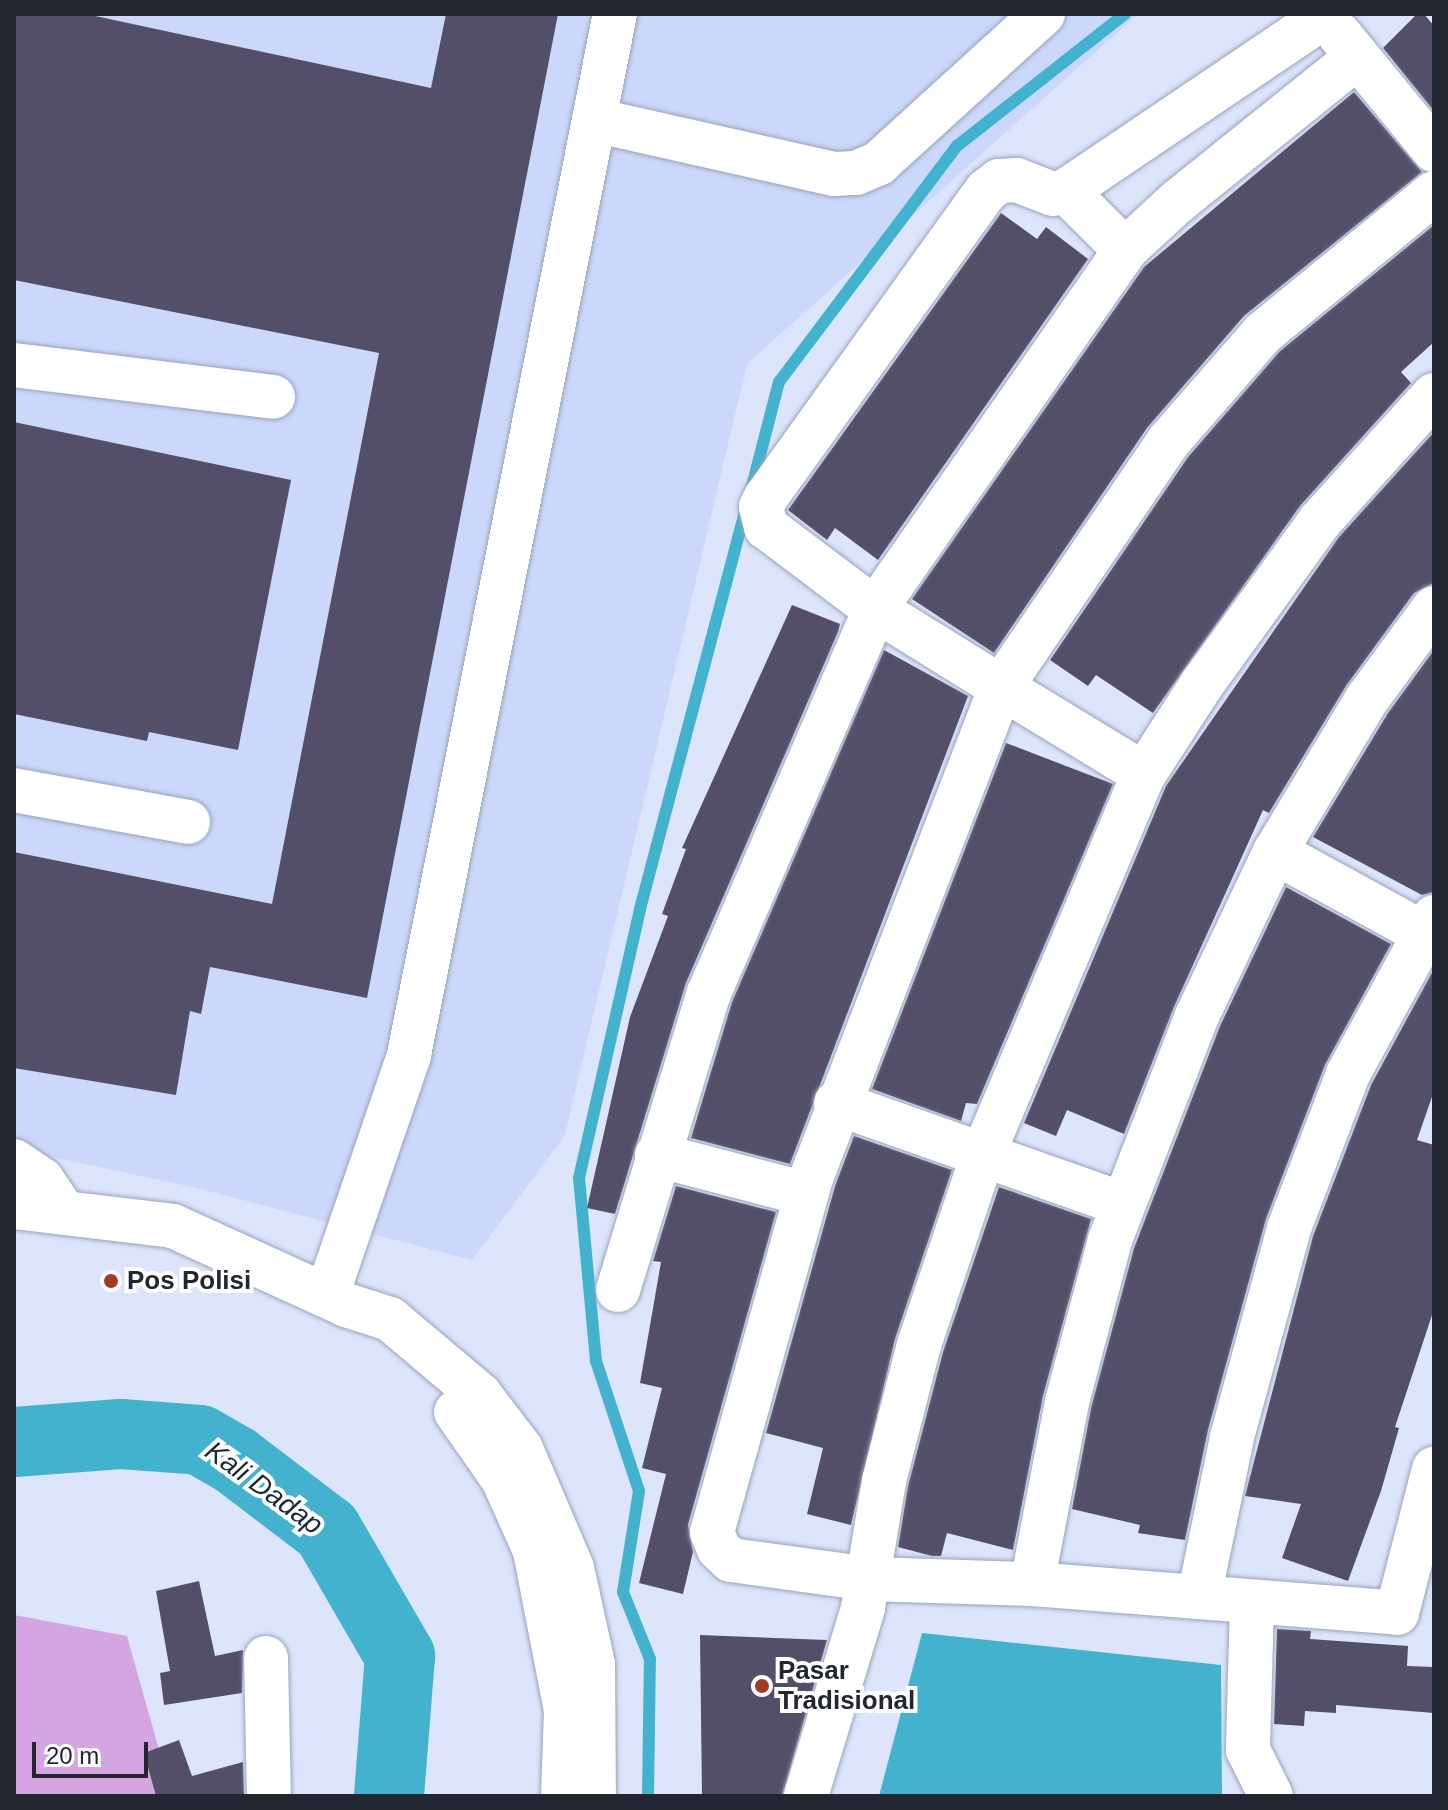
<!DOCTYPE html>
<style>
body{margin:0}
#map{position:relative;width:1448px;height:1810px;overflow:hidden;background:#dde5fc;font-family:Arial,sans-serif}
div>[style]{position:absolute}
.built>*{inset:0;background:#cbd8fb}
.green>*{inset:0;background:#d5a5e2}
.water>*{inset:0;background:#43b2cf}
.stream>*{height:12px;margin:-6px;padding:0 6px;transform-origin:6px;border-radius:6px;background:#43b2cf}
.river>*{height:70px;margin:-35px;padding:0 35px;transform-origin:35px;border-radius:35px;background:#43b2cf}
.building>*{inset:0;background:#544f68}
.roads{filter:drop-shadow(0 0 2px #99a3bd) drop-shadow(0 0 2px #99a3bd)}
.minor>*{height:44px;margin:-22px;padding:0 22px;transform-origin:22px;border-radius:22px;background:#fff}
.dots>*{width:22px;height:22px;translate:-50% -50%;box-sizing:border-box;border:4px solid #fff;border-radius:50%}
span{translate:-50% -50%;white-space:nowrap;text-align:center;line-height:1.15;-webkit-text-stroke:8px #fff;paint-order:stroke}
.poi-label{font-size:26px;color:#222631;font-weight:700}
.left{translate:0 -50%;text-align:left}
.water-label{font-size:28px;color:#192c32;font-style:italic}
.frame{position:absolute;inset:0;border:16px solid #222631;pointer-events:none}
.scale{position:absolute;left:32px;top:1742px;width:116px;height:36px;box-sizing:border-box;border:4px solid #222631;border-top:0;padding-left:10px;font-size:24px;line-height:28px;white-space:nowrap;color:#222631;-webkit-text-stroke:6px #fff;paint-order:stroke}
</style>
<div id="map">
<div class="built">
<i style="clip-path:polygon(14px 14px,1138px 14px,747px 364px,565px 1135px,472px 1260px,197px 1188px,14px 1149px)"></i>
</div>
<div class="green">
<i style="clip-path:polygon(14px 1615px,127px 1636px,172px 1796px,14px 1796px)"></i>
</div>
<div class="water">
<i style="clip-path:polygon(922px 1633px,1221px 1665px,1222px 1796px,879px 1796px)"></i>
</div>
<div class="stream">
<i style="left:751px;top:490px;width:112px;rotate:-75.5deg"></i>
<i style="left:779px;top:382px;width:296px;rotate:-53deg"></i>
<i style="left:957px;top:146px;width:214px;rotate:-38.2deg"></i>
<i style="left:648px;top:1796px;width:137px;rotate:-89.2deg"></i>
<i style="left:650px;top:1659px;width:72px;rotate:-111.9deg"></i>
<i style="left:623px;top:1592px;width:102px;rotate:-81deg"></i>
<i style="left:639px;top:1491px;width:137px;rotate:-108.3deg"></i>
<i style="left:596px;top:1361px;width:184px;rotate:-95.3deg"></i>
<i style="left:579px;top:1178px;width:276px;rotate:-77.2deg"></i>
<i style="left:640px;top:909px;width:416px;rotate:-75.2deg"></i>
</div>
<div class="river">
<i style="left:14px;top:1442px;width:107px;rotate:-4.3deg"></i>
<i style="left:121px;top:1434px;width:79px;rotate:4.3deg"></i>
<i style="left:200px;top:1440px;width:40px;rotate:29.7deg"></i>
<i style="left:235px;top:1460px;width:116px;rotate:37.3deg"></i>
<i style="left:327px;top:1530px;width:146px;rotate:59.9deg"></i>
<i style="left:400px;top:1656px;width:140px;rotate:94.5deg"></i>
</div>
<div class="building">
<i style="clip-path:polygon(14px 14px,86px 14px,431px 88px,446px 14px,558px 14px,367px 998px,210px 967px,201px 1014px,190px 1011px,176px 1095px,14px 1068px,14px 852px,272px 904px,379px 353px,14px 280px)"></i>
<i style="clip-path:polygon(1417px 14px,1424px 14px,1434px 26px,1434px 111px,1383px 48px)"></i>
<i style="clip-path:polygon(1354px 92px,1422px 172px,1244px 316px,1147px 428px,994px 653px,912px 599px,1144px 267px)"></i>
<i style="clip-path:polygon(1001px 213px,1037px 239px,1046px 227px,1088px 259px,878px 560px,835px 528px,827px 540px,788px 510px)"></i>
<i style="clip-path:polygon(1434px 225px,1434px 342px,1401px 372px,1411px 383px,1300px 506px,1153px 713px,1096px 675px,1088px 686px,1050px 660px,1188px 457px,1280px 351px)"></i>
<i style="clip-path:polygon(14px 422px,291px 480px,238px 750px,149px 732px,147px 741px,14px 714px)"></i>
<i style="clip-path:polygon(1434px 432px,1434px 583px,1414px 593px,1346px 686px,1269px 813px,1263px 810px,1174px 1007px,1124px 1134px,1067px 1110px,1056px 1136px,1024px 1123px,1166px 786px,1339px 537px)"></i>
<i style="clip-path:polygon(792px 605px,840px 624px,838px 632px,686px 983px,615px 1214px,587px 1208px,630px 1017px,668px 916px,662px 914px,686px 849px,682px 848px)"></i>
<i style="clip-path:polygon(884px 650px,968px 696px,790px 1164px,691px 1138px,732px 1002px)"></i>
<i style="clip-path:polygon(1434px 650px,1434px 892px,1422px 895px,1313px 837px,1388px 713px)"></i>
<i style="clip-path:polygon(1006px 743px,1113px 784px,977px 1104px,966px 1103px,961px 1121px,872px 1089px)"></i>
<i style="clip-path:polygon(1286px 887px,1391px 944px,1325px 1065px,1266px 1219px,1208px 1430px,1185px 1540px,1138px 1533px,1140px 1525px,1072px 1509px,1091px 1408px,1134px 1248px,1220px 1026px)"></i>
<i style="clip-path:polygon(1434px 969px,1434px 1091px,1417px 1140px,1434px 1145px,1434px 1309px,1395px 1427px,1399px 1428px,1381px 1491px,1348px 1581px,1282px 1558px,1301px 1504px,1245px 1496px,1313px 1236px,1371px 1085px)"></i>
<i style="clip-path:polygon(854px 1136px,952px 1170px,895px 1339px,851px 1525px,807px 1514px,823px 1448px,766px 1433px,835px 1186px)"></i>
<i style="clip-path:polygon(676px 1186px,776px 1212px,688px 1525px,693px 1552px,683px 1594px,639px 1583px,666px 1474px,642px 1468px,662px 1388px,640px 1383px,661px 1262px,653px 1261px)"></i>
<i style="clip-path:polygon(999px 1187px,1091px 1219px,1043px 1396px,1013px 1550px,947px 1533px,941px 1556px,932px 1556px,898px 1547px,908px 1486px,943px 1352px)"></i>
<i style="clip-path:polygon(199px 1581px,215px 1656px,243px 1650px,242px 1693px,164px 1705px,160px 1673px,170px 1671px,156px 1591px)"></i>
<i style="clip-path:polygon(1277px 1629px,1311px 1631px,1310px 1639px,1408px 1646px,1407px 1666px,1434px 1667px,1434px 1713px,1336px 1705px,1336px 1713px,1305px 1711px,1304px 1726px,1274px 1724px)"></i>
<i style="clip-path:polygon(700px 1635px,827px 1640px,782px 1796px,702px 1796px)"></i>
<i style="clip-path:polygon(179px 1740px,192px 1776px,243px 1762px,244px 1796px,156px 1796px,144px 1753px)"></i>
</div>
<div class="roads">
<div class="minor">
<i style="left:1328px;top:14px;width:316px;rotate:146deg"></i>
<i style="left:1066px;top:191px;width:13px;rotate:167deg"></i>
<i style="left:1053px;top:194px;width:39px;rotate:-159deg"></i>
<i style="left:1017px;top:180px;width:18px;rotate:177deg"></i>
<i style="left:999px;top:181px;width:16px;rotate:142deg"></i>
<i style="left:986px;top:191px;width:377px;rotate:125.7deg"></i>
<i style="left:766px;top:497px;width:11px;rotate:117deg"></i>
<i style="left:761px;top:507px;width:21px;rotate:76deg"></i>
<i style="left:766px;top:527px;width:136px;rotate:37deg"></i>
<i style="left:875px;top:609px;width:437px;rotate:-55.1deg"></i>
<i style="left:1125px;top:250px;width:71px;rotate:-42.7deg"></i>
<i style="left:1177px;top:202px;width:230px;rotate:-38.8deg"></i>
<i style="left:1339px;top:34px;width:150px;rotate:50.7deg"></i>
<i style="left:594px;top:120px;width:246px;rotate:12.7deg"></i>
<i style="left:834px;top:174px;width:22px;rotate:-3deg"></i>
<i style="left:856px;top:173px;width:25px;rotate:-23deg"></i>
<i style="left:879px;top:163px;width:222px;rotate:-42.3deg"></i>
<i style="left:1066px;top:191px;width:83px;rotate:45deg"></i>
<i style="left:14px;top:365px;width:261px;rotate:7deg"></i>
<i style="left:1144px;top:774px;width:167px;rotate:-148.7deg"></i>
<i style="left:1001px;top:687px;width:297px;rotate:-55.7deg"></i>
<i style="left:1168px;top:442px;width:145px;rotate:-48.9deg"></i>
<i style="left:1263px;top:333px;width:221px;rotate:-39.3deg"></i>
<i style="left:14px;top:790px;width:177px;rotate:10.4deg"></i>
<i style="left:1275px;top:852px;width:181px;rotate:28.7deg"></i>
<i style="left:836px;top:1103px;width:304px;rotate:19.4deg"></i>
<i style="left:657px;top:1155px;width:154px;rotate:14.7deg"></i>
<i style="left:14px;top:1161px;width:34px;rotate:34deg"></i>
<i style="left:42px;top:1180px;width:36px;rotate:56deg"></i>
<i style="left:14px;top:1207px;width:160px;rotate:6.8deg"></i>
<i style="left:173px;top:1226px;width:190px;rotate:24.5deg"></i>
<i style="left:346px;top:1305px;width:46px;rotate:17.7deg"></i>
<i style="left:390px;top:1319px;width:118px;rotate:40.2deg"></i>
<i style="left:480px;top:1395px;width:68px;rotate:52.8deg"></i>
<i style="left:521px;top:1449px;width:129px;rotate:66.8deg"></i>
<i style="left:572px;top:1568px;width:98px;rotate:77.7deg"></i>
<i style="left:593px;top:1664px;width:132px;rotate:89.6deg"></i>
<i style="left:618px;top:1290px;width:311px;rotate:-73deg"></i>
<i style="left:709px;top:993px;width:418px;rotate:-66.6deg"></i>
<i style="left:875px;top:609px;width:148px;rotate:31.8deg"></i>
<i style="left:1001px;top:687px;width:526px;rotate:111.15deg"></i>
<i style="left:811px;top:1178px;width:368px;rotate:105.6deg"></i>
<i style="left:712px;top:1532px;width:18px;rotate:68deg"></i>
<i style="left:719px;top:1549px;width:16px;rotate:43deg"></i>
<i style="left:731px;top:1560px;width:139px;rotate:7.8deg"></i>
<i style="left:869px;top:1579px;width:163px;rotate:1.8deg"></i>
<i style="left:1032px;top:1584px;width:366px;rotate:4.5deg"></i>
<i style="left:1397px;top:1613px;width:149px;rotate:-75.6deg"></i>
<i style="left:327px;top:1295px;width:254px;rotate:-71.1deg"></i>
<i style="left:409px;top:1055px;width:1061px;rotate:-78.81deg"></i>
<i style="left:456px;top:1412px;width:82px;rotate:55deg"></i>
<i style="left:503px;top:1479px;width:79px;rotate:66deg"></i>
<i style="left:535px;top:1551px;width:162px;rotate:79deg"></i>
<i style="left:566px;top:1710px;width:86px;rotate:92deg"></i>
<i style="left:1032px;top:1584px;width:185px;rotate:-79.1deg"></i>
<i style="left:1067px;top:1402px;width:168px;rotate:-75.1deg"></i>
<i style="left:1110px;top:1240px;width:240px;rotate:-68.8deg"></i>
<i style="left:1197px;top:1016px;width:182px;rotate:-64.6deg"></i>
<i style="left:1275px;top:852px;width:179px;rotate:-59deg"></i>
<i style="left:1367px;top:699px;width:113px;rotate:-53.6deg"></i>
<i style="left:1199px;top:1597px;width:163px;rotate:-78.3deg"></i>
<i style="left:1232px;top:1437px;width:217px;rotate:-74.7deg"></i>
<i style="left:1289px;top:1228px;width:165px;rotate:-69deg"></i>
<i style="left:1348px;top:1074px;width:179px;rotate:-61.3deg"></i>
<i style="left:1252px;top:1603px;width:147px;rotate:91.6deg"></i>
<i style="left:1248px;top:1750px;width:51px;rotate:63.4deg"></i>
<i style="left:266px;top:1658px;width:138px;rotate:88.8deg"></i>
<i style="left:806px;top:1796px;width:196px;rotate:-73.1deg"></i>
<i style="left:863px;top:1608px;width:129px;rotate:-80.6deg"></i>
<i style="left:884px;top:1481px;width:140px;rotate:-75.6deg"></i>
<i style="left:919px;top:1345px;width:204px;rotate:-71.4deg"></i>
<i style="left:984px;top:1152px;width:410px;rotate:-67.1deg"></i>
<i style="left:1144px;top:774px;width:107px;rotate:-57.2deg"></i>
<i style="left:1202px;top:684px;width:201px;rotate:-54.1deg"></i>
<i style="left:1320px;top:521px;width:170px;rotate:-47.9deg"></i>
</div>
</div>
<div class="dots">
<i style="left:111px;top:1281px;background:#a33a22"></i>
<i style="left:762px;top:1686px;background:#a33a22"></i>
</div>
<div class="poi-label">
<span class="left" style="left:127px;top:1281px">Pos Polisi</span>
<span class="left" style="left:778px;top:1686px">Pasar<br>Tradisional</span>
</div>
<div class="water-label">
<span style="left:264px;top:1488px;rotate:36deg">Kali Dadap</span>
</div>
<div class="frame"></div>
<div class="scale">20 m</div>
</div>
